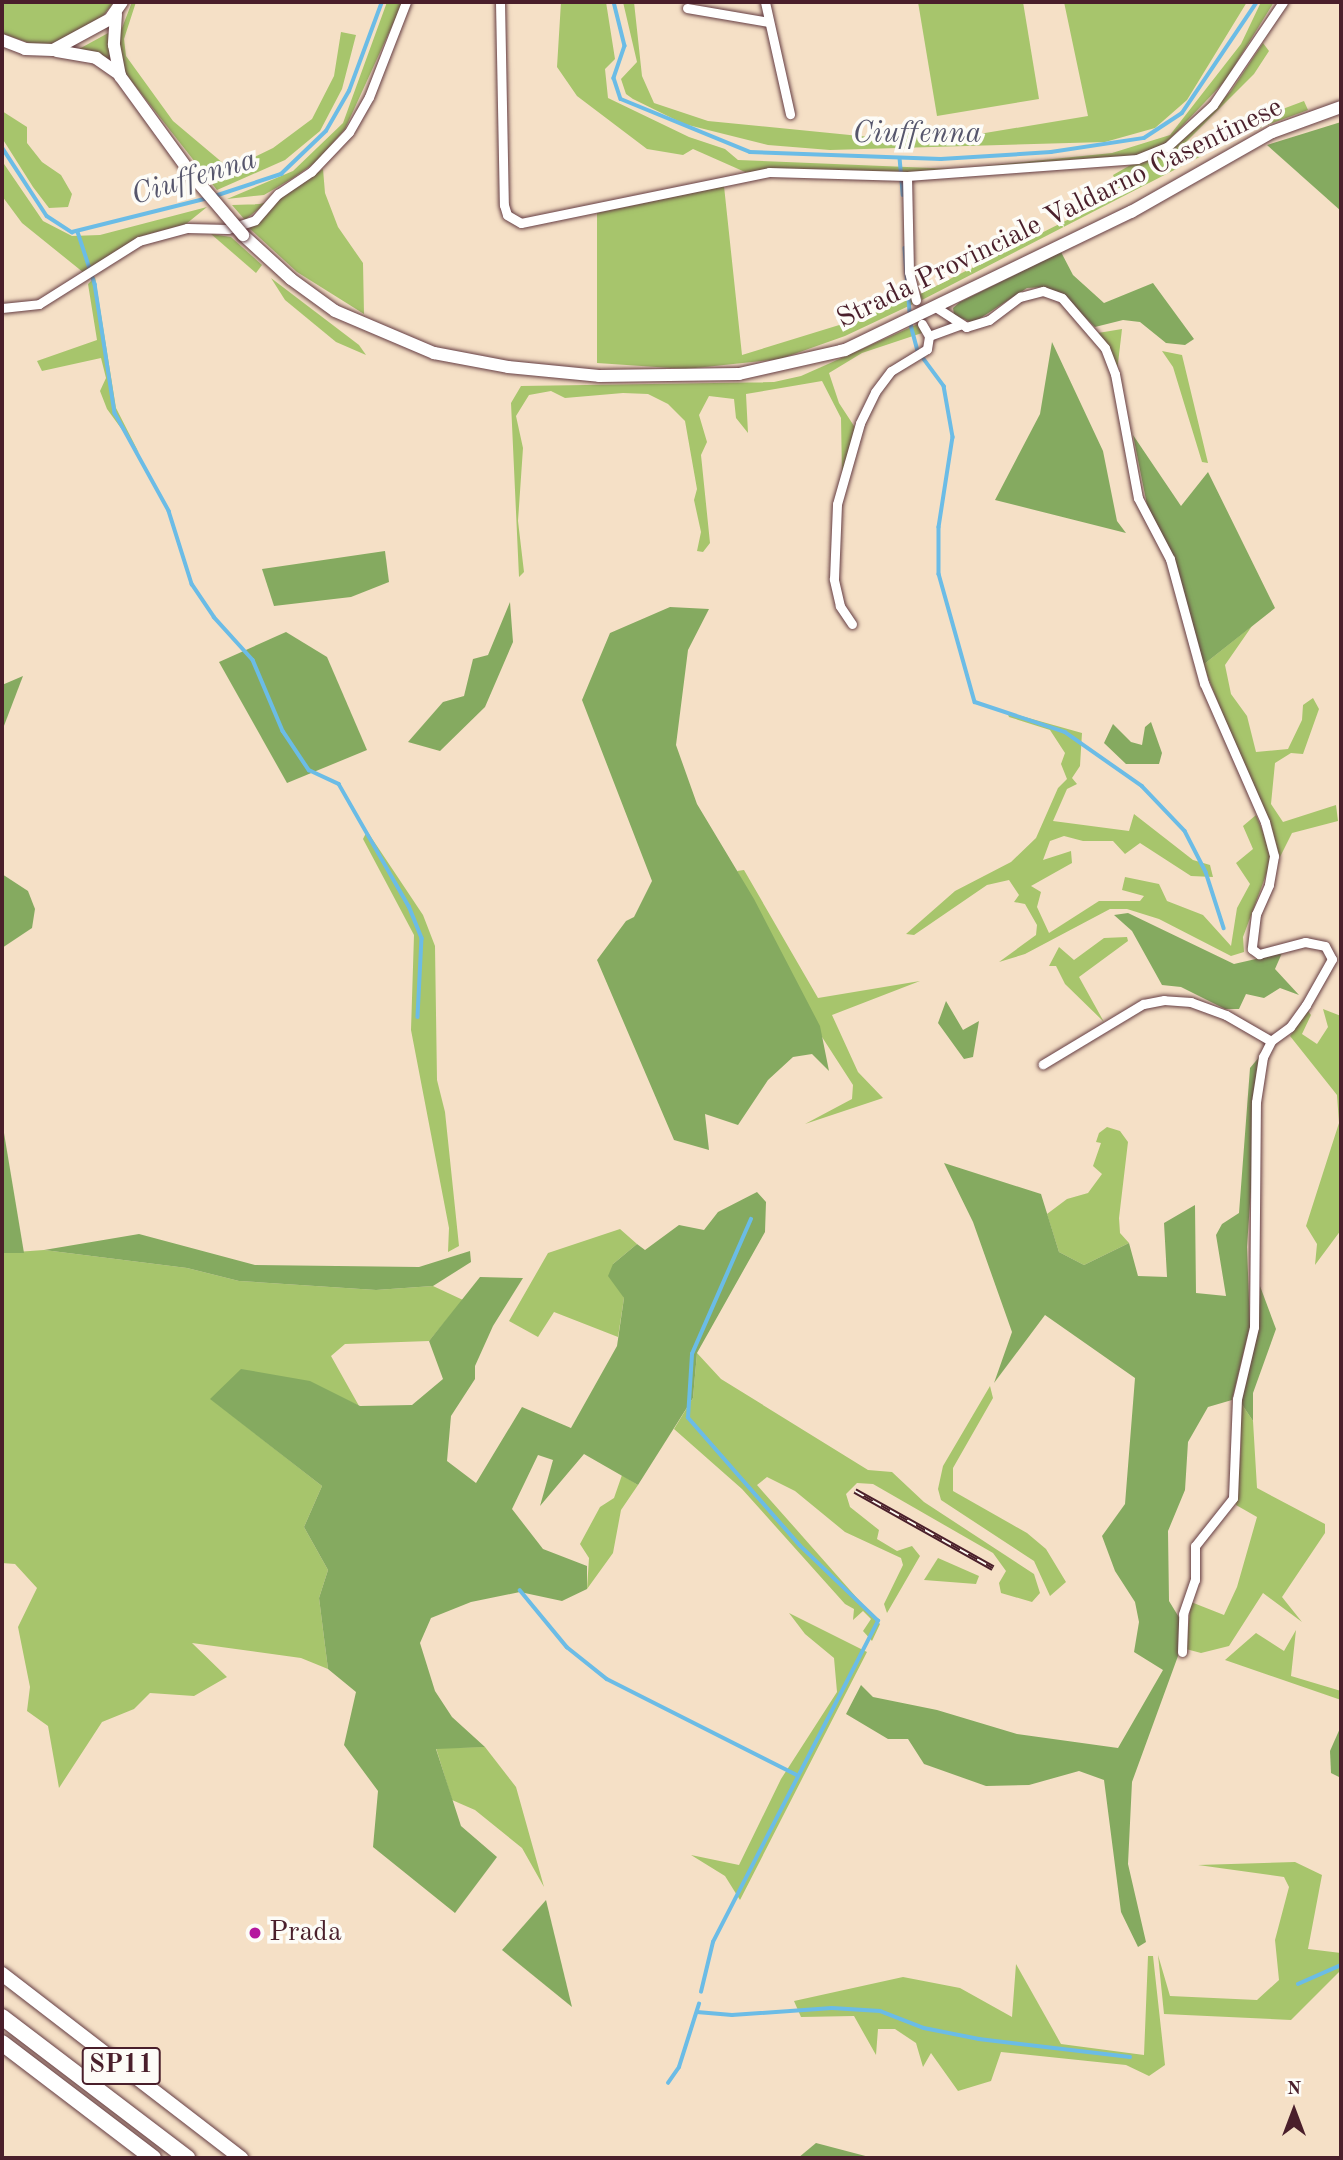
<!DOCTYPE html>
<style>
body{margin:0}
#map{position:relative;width:1343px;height:2160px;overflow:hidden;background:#f5e0c6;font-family:"Old Standard TT",serif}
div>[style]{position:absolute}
.green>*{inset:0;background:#a7c56c}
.forest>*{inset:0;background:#85aa60}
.stream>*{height:3.5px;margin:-1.75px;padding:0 1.75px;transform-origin:1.75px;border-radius:1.75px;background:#6bbce6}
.roads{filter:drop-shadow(0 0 2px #643c42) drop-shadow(0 0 2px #643c42)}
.street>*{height:9px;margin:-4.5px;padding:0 4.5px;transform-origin:4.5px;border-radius:4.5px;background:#fff}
.secondary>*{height:12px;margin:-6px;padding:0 6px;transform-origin:6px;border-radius:6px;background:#fff}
.primary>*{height:14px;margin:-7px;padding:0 7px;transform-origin:7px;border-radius:7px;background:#fff}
.highway>*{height:16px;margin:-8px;padding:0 8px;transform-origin:8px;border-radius:8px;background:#fff}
.rail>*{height:6px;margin-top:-3px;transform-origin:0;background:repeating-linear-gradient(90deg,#fdfcf7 0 10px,#4a1f2b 0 20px);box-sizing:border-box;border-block:2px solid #4a1f2b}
.bridges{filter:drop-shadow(0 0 2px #643c42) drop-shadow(0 0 2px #643c42)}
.secondary-bridge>*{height:12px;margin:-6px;padding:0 6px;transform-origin:6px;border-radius:6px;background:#fff}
.dots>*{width:19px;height:19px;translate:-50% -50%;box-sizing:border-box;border:4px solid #fdfcf7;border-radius:50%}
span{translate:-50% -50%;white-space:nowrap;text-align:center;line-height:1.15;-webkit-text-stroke:7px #fdfcf7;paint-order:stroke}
.shield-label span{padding:2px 5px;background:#fdfcf7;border:2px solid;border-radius:5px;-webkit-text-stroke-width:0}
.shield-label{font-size:26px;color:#4a1f2b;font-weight:700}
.street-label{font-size:28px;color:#4a1f2b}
.poi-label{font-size:28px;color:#4a1f2b}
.left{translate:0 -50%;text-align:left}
.water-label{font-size:30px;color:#56566c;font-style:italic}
.frame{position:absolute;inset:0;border:4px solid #4a1f2b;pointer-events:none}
.north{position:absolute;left:1259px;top:2076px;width:70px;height:70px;-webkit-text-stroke:5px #fdfcf7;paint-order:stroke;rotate:0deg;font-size:19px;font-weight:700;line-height:28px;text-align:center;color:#4a1f2b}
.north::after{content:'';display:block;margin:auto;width:24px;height:32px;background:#4a1f2b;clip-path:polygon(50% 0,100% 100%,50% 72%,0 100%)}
</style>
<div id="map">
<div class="green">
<i style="clip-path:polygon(2px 2px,114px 2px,103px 16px,52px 45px,38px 46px,3px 34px)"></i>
<i style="clip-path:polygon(132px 2px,136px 2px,124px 39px,126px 56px,173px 121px,230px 169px,273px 148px,312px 119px,334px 76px,341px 32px,356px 35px,342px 89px,320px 131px,285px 160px,217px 190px,122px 69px,117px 41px)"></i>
<i style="clip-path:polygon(387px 2px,403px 2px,345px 129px,316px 162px,293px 178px,264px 195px,227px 199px,293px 171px,343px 123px)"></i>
<i style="clip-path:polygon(561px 2px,606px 2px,615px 59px,605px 69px,608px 98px,689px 137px,725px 149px,738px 160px,955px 169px,1112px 153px,1170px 135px,1241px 44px,1261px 2px,1274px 2px,1225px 81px,1166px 143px,1136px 156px,955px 172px,745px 172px,693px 149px,683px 155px,647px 149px,577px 96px,557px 67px)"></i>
<i style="clip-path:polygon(623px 2px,634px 2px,642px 76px,654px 103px,708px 121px,900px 140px,907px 133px,961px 137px,1088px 116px,1064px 2px,1247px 2px,1187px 100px,1155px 128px,1105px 142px,830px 150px,768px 145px,684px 124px,633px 99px,626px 94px,621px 79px,637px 62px)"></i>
<i style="clip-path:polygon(918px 2px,1023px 2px,1039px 99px,937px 116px)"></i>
<i style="clip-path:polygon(110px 32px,111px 63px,79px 49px)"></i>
<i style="clip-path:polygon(1263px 43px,1269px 51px,1254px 74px,1178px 150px,1183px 156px,1248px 122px,1304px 101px,1308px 110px,1246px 133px,922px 300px,920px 294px,1121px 193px,1113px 175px,1192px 130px,1231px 91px)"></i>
<i style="clip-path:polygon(2px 111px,27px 127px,27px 143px,42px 162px,61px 175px,72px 194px,68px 207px,49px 208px,33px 187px,2px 138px)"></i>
<i style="clip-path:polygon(2px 161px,43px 221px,72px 236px,100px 235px,207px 207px,186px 224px,138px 237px,84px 273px,22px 223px,2px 196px)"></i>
<i style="clip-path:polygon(323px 169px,325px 193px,338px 227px,363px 263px,364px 314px,297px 272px,248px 227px,280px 196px)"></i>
<i style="clip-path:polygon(724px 186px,742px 355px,849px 322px,910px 296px,913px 304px,845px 336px,780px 359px,686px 369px,597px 363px,597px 213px)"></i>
<i style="clip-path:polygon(267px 202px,245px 220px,232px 205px,260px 204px)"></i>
<i style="clip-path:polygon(211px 234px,231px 237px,262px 265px,256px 273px)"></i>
<i style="clip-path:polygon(95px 277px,116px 408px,139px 453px,107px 409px,100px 391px,106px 378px,101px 358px,42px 371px,37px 361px,97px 340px,88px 284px)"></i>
<i style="clip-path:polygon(271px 278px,359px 345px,366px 355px,336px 342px,285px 300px)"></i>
<i style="clip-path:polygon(918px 324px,922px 333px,862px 353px,829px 373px,839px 403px,856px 429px,842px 476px,841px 418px,822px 381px,746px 394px,748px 433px,736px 418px,734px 399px,709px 396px,699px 415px,707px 442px,701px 455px,710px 543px,703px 552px,697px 551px,701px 532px,694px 500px,697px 489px,685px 421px,668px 404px,648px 394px,623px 393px,565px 398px,551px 391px,529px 395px,516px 416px,523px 448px,518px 521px,524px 572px,519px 577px,511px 403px,521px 386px,774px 382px,801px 376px)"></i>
<i style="clip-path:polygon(1122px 329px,1117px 372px,1098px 333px)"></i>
<i style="clip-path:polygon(1162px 351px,1182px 355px,1208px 463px,1202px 462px,1173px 367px)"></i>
<i style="clip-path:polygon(1252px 626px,1225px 665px,1231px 694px,1247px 716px,1256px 752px,1288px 749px,1302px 720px,1303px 705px,1313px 698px,1319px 709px,1303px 754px,1291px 753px,1275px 763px,1271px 804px,1283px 822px,1336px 805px,1338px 821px,1292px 833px,1280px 857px,1203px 665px)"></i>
<i style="clip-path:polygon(1007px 712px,1082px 733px,1080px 766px,1072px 778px,1077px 784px,1067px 789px,1053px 821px,1129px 831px,1134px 814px,1193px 860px,1210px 865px,1213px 877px,1191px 876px,1140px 843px,1125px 854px,1113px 841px,1083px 841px,1064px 836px,1050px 841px,1043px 860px,1071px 851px,1072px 863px,1031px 886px,1041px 892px,1037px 907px,1049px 933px,1099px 901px,1140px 901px,1144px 896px,1122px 890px,1125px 877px,1159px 884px,1167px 901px,1203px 915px,1231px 946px,1237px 908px,1250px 884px,1236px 863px,1253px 849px,1243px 826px,1256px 815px,1273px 856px,1243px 937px,1244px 952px,1231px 956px,1159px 919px,1127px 909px,1110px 909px,1025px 954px,999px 962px,1036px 935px,1037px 925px,1025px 904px,1014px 902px,1019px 895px,1009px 880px,987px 885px,914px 935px,906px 934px,955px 891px,1011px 862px,1036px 838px,1058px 788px,1067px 779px,1061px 764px,1065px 753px,1050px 730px,1009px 717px)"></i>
<i style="clip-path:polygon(367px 831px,423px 915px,435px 946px,437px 1080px,445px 1112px,459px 1246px,448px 1252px,449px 1228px,411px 1030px,414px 935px,363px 839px)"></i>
<i style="clip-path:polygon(744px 870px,818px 998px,920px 981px,832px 1015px,858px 1072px,883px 1098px,805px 1124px,852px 1099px,853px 1085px,822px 1037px,737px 871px)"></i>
<i style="clip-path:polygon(1127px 937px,1128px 941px,1079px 977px,1104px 1022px,1065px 984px,1056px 966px,1049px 966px,1059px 947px,1074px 960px,1104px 938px)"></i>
<i style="clip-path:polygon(1323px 1009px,1341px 1016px,1341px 1230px,1315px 1265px,1317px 1244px,1306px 1226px,1339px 1123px,1337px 1095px,1290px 1036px,1308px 1011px,1311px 1015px,1302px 1034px,1317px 1044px,1328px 1027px)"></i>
<i style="clip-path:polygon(1107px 1127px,1120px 1131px,1128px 1142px,1119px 1218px,1120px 1233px,1129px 1243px,1084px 1265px,1059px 1252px,1047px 1214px,1067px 1199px,1088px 1193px,1102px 1174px,1093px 1166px,1101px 1143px,1096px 1142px,1099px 1133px)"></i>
<i style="clip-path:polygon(620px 1229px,637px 1244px,613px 1264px,624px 1298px,618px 1337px,554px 1312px,538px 1337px,509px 1321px,548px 1253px)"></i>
<i style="clip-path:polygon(44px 1250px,187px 1268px,239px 1281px,376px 1290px,433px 1286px,463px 1300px,429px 1341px,345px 1344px,331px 1356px,359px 1406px,336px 1395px,211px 1399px,322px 1486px,304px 1527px,328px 1570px,319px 1598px,328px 1669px,301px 1658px,192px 1643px,227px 1677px,194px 1696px,150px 1693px,134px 1709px,102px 1722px,59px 1788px,48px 1726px,27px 1711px,30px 1687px,18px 1627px,37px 1588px,15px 1564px,2px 1563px,2px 1253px)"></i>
<i style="clip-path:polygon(697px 1353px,721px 1379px,868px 1470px,892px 1472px,924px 1502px,1034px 1574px,1040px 1593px,1032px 1602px,1001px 1593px,999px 1583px,1006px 1571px,993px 1553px,873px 1484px,857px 1483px,846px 1494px,850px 1507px,879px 1530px,877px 1539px,897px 1551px,912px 1546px,920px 1556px,887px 1613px,884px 1604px,903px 1565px,901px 1558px,845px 1532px,795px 1491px,767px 1477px,757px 1485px,880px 1624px,872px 1641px,863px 1631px,871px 1619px,863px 1611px,853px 1620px,854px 1609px,845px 1604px,742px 1489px,674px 1429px,693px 1398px)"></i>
<i style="clip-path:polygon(990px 1386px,993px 1398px,953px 1468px,953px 1491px,1027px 1533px,1046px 1549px,1066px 1582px,1050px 1596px,1034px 1561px,941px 1500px,938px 1489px,943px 1466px)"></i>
<i style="clip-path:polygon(1239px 1400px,1253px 1421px,1257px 1488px,1325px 1524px,1325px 1533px,1282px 1597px,1302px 1622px,1263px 1593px,1229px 1646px,1201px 1653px,1186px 1649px,1191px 1602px,1224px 1615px,1237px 1587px,1257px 1517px,1236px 1505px,1241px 1448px)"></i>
<i style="clip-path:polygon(622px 1475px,638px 1485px,621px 1510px,613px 1553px,587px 1589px,589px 1558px,580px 1544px,600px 1507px,614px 1498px)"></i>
<i style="clip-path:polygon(938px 1558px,979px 1576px,976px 1584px,924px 1580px)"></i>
<i style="clip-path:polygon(789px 1613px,867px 1652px,740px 1900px,725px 1876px,691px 1855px,739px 1865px,781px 1779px,837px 1692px,834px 1658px,805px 1634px)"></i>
<i style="clip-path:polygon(1296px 1630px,1291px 1676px,1341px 1691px,1341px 1700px,1225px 1660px,1256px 1633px,1284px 1651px)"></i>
<i style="clip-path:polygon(485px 1747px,516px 1787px,544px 1887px,522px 1848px,475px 1810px,452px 1800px,436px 1748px)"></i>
<i style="clip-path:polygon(1295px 1862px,1322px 1875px,1308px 1949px,1341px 1953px,1341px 1970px,1291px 2020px,1164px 2014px,1158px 1955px,1170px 1996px,1257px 2000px,1279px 1980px,1275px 1940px,1289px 1887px,1284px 1877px,1198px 1865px)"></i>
<i style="clip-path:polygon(1148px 1956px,1153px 1956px,1165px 2065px,1149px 2076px,1126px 2065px,1001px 2052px,991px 2081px,958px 2091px,931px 2053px,923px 2067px,916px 2043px,895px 2029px,878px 2029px,876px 2055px,854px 2016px,801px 2017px,794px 2001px,903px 1977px,960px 1988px,1012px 2017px,1016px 1964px,1061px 2044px,1144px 2055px)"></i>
</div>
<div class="forest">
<i style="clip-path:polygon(1341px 122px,1341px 211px,1267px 145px)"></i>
<i style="clip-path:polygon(1061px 252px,1073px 275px,1104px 303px,1153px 283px,1194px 339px,1185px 345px,1166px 343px,1140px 322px,1123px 320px,1095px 327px,1063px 296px,1045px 287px,1027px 288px,973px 323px,954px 315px,953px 308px,960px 302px)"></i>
<i style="clip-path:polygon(1052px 342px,1103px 451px,1117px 521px,1126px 533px,995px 500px,1040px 414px)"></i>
<i style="clip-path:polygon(1133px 435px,1181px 506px,1208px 472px,1275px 608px,1203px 665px,1174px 560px,1147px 505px)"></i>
<i style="clip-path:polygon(385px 551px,389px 582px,351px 597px,274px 606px,262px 569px)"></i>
<i style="clip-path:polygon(510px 602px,513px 642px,485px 707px,440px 751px,408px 742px,443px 702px,464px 696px,473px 659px,488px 655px)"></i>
<i style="clip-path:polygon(670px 607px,709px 609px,688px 650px,676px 745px,697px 804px,754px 899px,820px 1026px,829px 1071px,812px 1054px,793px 1057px,768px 1080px,738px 1125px,705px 1114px,709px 1150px,674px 1140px,597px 960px,626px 921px,634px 917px,652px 881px,582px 700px,610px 633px)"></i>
<i style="clip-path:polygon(286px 632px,327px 657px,367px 750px,287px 783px,219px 662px)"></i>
<i style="clip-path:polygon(23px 676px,2px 731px,2px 685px)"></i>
<i style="clip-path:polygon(1151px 722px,1162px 753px,1159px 764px,1126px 764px,1104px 743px,1113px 724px,1131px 742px,1142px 745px,1145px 727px)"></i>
<i style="clip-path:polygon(2px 874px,28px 891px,35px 909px,32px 928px,2px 948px)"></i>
<i style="clip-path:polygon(1128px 913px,1234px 964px,1282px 953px,1275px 969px,1299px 995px,1280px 988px,1264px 998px,1246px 994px,1239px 1009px,1225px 1009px,1181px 987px,1162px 985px,1132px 931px,1114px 915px)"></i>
<i style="clip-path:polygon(946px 1001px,963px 1030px,979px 1021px,973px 1057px,964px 1059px,938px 1023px)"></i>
<i style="clip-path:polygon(1260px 1056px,1247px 1247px,1250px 1326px,1232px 1400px,1208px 1407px,1188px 1442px,1185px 1490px,1168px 1531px,1169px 1601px,1180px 1619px,1178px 1656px,1132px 1782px,1128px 1864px,1146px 1942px,1138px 1947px,1121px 1912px,1104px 1780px,1079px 1771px,1029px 1785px,986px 1786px,924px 1764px,908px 1739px,888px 1739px,846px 1714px,861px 1685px,873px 1697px,937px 1710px,1017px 1734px,1118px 1748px,1163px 1670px,1134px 1652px,1139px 1622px,1135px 1602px,1115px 1571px,1102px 1536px,1125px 1504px,1135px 1378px,1045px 1315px,994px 1383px,1012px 1332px,973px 1222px,944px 1163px,1041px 1194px,1059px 1252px,1084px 1265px,1129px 1243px,1138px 1276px,1167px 1277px,1164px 1223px,1195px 1205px,1196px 1293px,1226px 1296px,1216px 1235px,1222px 1224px,1239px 1213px,1250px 1068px)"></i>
<i style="clip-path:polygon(2px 1121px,24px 1253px,2px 1253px)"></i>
<i style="clip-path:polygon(757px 1192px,766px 1202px,765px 1232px,697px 1353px,693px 1398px,638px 1485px,584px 1454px,540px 1506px,553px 1460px,538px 1455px,512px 1509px,543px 1549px,587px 1566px,587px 1589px,562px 1601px,520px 1592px,471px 1602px,431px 1618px,420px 1643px,435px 1691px,452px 1717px,485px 1747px,436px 1749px,461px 1826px,497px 1857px,455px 1913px,373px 1847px,378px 1791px,344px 1745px,356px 1692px,328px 1669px,319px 1598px,328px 1570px,304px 1527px,322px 1486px,210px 1399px,241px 1369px,310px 1381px,360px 1406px,412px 1405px,443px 1379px,429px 1341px,480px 1277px,523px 1278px,493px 1326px,475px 1366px,475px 1379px,451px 1416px,447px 1461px,476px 1483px,522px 1407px,571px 1428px,617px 1346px,624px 1298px,608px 1276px,613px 1264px,637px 1244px,645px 1250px,679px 1225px,704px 1230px,718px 1212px)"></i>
<i style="clip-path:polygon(139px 1234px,255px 1265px,419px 1267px,470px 1251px,471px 1262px,433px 1286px,376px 1290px,239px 1281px,187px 1268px,44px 1250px)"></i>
<i style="clip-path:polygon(1260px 1286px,1276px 1329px,1253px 1393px,1253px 1421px,1239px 1400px,1258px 1328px)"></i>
<i style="clip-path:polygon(1341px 1726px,1341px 1778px,1331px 1773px,1330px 1751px)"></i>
<i style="clip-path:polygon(546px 1900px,572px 2007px,502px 1950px)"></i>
<i style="clip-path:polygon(816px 2143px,873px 2158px,798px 2158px)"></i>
</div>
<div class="stream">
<i style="left:614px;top:2px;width:45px;rotate:76deg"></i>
<i style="left:625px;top:46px;width:34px;rotate:109deg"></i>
<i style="left:614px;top:78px;width:22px;rotate:72deg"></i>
<i style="left:621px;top:99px;width:139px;rotate:22.3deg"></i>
<i style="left:750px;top:152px;width:191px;rotate:2.1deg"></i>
<i style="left:941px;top:159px;width:110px;rotate:-3.6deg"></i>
<i style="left:1051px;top:152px;width:94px;rotate:-8.6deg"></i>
<i style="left:1144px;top:138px;width:45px;rotate:-33.3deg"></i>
<i style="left:1182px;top:113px;width:134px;rotate:-56deg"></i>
<i style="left:2px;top:147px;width:82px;rotate:56.9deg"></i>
<i style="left:47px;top:216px;width:30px;rotate:33deg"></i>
<i style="left:72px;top:232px;width:140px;rotate:-14deg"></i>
<i style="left:900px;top:158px;width:37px;rotate:85deg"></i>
<i style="left:215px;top:196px;width:70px;rotate:-18.4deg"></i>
<i style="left:281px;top:174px;width:62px;rotate:-43.7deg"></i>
<i style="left:326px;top:131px;width:46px;rotate:-60.1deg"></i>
<i style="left:349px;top:91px;width:95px;rotate:-69.7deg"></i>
<i style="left:78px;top:232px;width:55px;rotate:71.9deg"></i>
<i style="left:95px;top:284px;width:131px;rotate:81.2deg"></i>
<i style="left:115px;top:413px;width:112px;rotate:61.1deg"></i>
<i style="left:169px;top:511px;width:77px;rotate:72.5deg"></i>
<i style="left:192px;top:584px;width:40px;rotate:56deg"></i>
<i style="left:214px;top:617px;width:58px;rotate:47.8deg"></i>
<i style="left:253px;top:660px;width:77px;rotate:67.1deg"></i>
<i style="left:283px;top:731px;width:47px;rotate:56.3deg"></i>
<i style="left:309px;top:770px;width:33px;rotate:25deg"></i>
<i style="left:339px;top:784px;width:141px;rotate:60.2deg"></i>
<i style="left:409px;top:906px;width:35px;rotate:68deg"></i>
<i style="left:422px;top:938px;width:79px;rotate:92.9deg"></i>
<i style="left:905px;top:248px;width:77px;rotate:85.5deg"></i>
<i style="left:911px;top:325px;width:27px;rotate:75deg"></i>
<i style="left:918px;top:351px;width:44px;rotate:53.4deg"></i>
<i style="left:944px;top:386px;width:52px;rotate:80deg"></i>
<i style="left:953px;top:437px;width:91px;rotate:98.8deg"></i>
<i style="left:939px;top:527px;width:47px;rotate:90deg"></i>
<i style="left:939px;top:574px;width:133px;rotate:74.3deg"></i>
<i style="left:975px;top:702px;width:95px;rotate:18.4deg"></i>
<i style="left:1065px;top:732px;width:94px;rotate:35deg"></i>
<i style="left:1142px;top:786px;width:62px;rotate:46.3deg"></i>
<i style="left:1185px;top:831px;width:46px;rotate:62.9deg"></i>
<i style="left:1206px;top:872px;width:59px;rotate:72.2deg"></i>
<i style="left:520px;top:1590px;width:74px;rotate:50.5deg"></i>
<i style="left:567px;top:1647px;width:51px;rotate:38.7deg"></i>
<i style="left:607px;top:1679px;width:213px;rotate:26.8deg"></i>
<i style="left:1298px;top:1984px;width:47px;rotate:-23.8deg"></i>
<i style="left:701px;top:1992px;width:51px;rotate:-76.5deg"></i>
<i style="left:713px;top:1942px;width:361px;rotate:-62.8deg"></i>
<i style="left:878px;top:1621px;width:108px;rotate:-136.1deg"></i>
<i style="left:800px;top:1546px;width:170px;rotate:-131.2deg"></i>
<i style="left:688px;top:1418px;width:64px;rotate:-86.4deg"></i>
<i style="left:692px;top:1354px;width:147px;rotate:-66.4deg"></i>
<i style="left:697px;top:2012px;width:35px;rotate:5deg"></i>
<i style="left:732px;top:2015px;width:100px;rotate:-4deg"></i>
<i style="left:832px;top:2008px;width:48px;rotate:3.6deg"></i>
<i style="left:880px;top:2011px;width:47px;rotate:21.1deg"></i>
<i style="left:924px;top:2028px;width:56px;rotate:11.3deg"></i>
<i style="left:979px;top:2039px;width:152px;rotate:6.8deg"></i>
<i style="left:668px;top:2083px;width:19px;rotate:-55deg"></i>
<i style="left:679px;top:2067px;width:66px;rotate:-72.4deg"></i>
</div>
<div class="roads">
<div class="street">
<i style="left:500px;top:2px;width:203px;rotate:88.9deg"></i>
<i style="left:504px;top:205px;width:10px;rotate:73deg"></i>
<i style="left:507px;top:215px;width:16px;rotate:30deg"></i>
<i style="left:521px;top:223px;width:253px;rotate:-11.6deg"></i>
<i style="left:769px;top:172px;width:138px;rotate:1.7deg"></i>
<i style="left:907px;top:176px;width:231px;rotate:-4.2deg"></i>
<i style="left:1137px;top:159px;width:32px;rotate:-22deg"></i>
<i style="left:1167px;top:147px;width:62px;rotate:-42.4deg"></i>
<i style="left:1213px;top:105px;width:125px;rotate:-55.8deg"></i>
<i style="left:765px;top:2px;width:115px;rotate:77.4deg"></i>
<i style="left:687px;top:8px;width:83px;rotate:9.7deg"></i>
<i style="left:907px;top:176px;width:96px;rotate:88.8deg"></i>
<i style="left:909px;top:272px;width:29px;rotate:76deg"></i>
<i style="left:2px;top:308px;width:37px;rotate:-6deg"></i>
<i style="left:39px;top:304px;width:118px;rotate:-32.2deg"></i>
<i style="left:139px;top:241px;width:50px;rotate:-15.2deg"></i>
<i style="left:187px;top:228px;width:41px;rotate:1.4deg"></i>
<i style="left:228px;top:229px;width:28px;rotate:-18deg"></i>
<i style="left:255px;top:220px;width:35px;rotate:-49deg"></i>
<i style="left:278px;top:194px;width:40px;rotate:-34deg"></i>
<i style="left:311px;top:172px;width:55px;rotate:-46.5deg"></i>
<i style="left:349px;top:132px;width:40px;rotate:-60.3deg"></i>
<i style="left:369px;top:97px;width:102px;rotate:-68.7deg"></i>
<i style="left:937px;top:308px;width:35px;rotate:33deg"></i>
<i style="left:966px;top:327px;width:24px;rotate:-17deg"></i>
<i style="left:989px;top:320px;width:39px;rotate:-37deg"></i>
<i style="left:1020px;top:297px;width:24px;rotate:-15deg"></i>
<i style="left:1043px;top:291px;width:20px;rotate:20deg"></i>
<i style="left:1062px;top:298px;width:66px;rotate:49.3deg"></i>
<i style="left:1105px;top:348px;width:28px;rotate:69deg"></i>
<i style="left:1115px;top:374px;width:126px;rotate:79.5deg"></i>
<i style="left:1138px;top:498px;width:69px;rotate:62.3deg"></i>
<i style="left:1170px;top:559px;width:129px;rotate:74.7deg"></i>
<i style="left:1204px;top:683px;width:152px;rotate:66.3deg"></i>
<i style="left:1265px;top:822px;width:35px;rotate:75deg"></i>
<i style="left:1274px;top:856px;width:29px;rotate:100deg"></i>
<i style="left:1269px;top:885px;width:32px;rotate:114deg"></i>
<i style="left:1256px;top:914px;width:35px;rotate:97deg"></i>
<i style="left:1252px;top:949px;width:9px;rotate:36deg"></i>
<i style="left:1259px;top:954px;width:48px;rotate:-14.6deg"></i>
<i style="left:1305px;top:942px;width:20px;rotate:11deg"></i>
<i style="left:1325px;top:946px;width:15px;rotate:62deg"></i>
<i style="left:1332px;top:959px;width:53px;rotate:119.5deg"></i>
<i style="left:1306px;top:1005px;width:27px;rotate:126deg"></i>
<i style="left:1290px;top:1027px;width:24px;rotate:144deg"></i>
<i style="left:1271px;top:1041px;width:52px;rotate:-150deg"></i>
<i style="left:1226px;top:1015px;width:37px;rotate:-160deg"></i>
<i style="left:1191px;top:1002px;width:27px;rotate:-176deg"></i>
<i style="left:1164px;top:1000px;width:21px;rotate:169deg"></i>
<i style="left:1143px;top:1004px;width:117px;rotate:149deg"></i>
<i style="left:929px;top:336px;width:32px;rotate:-20deg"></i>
<i style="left:852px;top:624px;width:22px;rotate:-124deg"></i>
<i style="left:840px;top:606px;width:28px;rotate:-103deg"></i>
<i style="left:834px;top:579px;width:75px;rotate:-87.7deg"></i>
<i style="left:837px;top:504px;width:84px;rotate:-74.1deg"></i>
<i style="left:860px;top:423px;width:34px;rotate:-64deg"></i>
<i style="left:875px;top:392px;width:26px;rotate:-53deg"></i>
<i style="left:891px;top:371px;width:42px;rotate:-31.4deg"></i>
<i style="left:927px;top:349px;width:13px;rotate:-81deg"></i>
<i style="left:929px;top:336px;width:14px;rotate:-120deg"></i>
<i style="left:1182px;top:1652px;width:38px;rotate:-88deg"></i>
<i style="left:1183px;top:1614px;width:36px;rotate:-71deg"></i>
<i style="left:1195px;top:1580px;width:34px;rotate:-90deg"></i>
<i style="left:1195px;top:1546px;width:61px;rotate:-51.6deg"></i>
<i style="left:1233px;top:1498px;width:99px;rotate:-87.7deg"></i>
<i style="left:1237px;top:1399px;width:74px;rotate:-76.7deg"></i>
<i style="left:1254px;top:1327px;width:225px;rotate:-89.5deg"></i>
<i style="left:1256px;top:1102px;width:46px;rotate:-81.2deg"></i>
<i style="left:1263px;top:1057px;width:18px;rotate:-63deg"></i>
</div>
<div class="secondary">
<i style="left:116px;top:14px;width:31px;rotate:94deg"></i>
<i style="left:114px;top:45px;width:32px;rotate:79deg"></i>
<i style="left:120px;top:76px;width:122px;rotate:54deg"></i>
<i style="left:2px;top:40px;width:25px;rotate:21deg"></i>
<i style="left:25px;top:49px;width:28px;rotate:2deg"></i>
<i style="left:53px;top:50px;width:65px;rotate:-28.5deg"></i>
<i style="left:110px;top:19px;width:21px;rotate:-55deg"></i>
<i style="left:57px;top:51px;width:40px;rotate:10deg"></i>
<i style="left:96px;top:58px;width:29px;rotate:35deg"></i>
<i style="left:243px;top:235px;width:65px;rotate:42.5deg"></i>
<i style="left:291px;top:279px;width:54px;rotate:36deg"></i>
<i style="left:335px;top:311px;width:108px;rotate:23deg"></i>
<i style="left:434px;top:353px;width:75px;rotate:10.7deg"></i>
<i style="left:508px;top:367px;width:91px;rotate:5.6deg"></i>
<i style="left:599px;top:376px;width:140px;rotate:-0.8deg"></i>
<i style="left:739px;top:374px;width:109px;rotate:-12.8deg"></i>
<i style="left:845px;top:350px;width:318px;rotate:-25.8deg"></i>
<i style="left:1131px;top:212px;width:162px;rotate:-29.6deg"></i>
<i style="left:1272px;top:132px;width:73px;rotate:-19.9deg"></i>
</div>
<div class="primary">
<i style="left:2px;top:1974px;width:302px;rotate:37.6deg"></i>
</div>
<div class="highway">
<i style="left:2px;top:2017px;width:233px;rotate:37.3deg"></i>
<i style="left:2px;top:2043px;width:190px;rotate:37.3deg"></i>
</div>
</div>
<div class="rail">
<i style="left:855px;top:1491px;width:158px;rotate:29.2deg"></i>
</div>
<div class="bridges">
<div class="secondary-bridge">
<i style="left:192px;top:175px;width:79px;rotate:49.6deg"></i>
</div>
</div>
<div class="dots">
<i style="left:255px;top:1933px;background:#b5179e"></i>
</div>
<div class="shield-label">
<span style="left:121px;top:2066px">SP11</span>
</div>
<div class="street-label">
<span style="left:1060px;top:214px;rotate:-26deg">Strada Provinciale Valdarno Casentinese</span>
</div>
<div class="poi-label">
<span class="left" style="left:269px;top:1933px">Prada</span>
</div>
<div class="water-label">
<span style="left:917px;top:134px">Ciuffenna</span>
<span style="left:194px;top:178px;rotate:-17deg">Ciuffenna</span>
</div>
<div class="frame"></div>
<div class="north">N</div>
</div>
